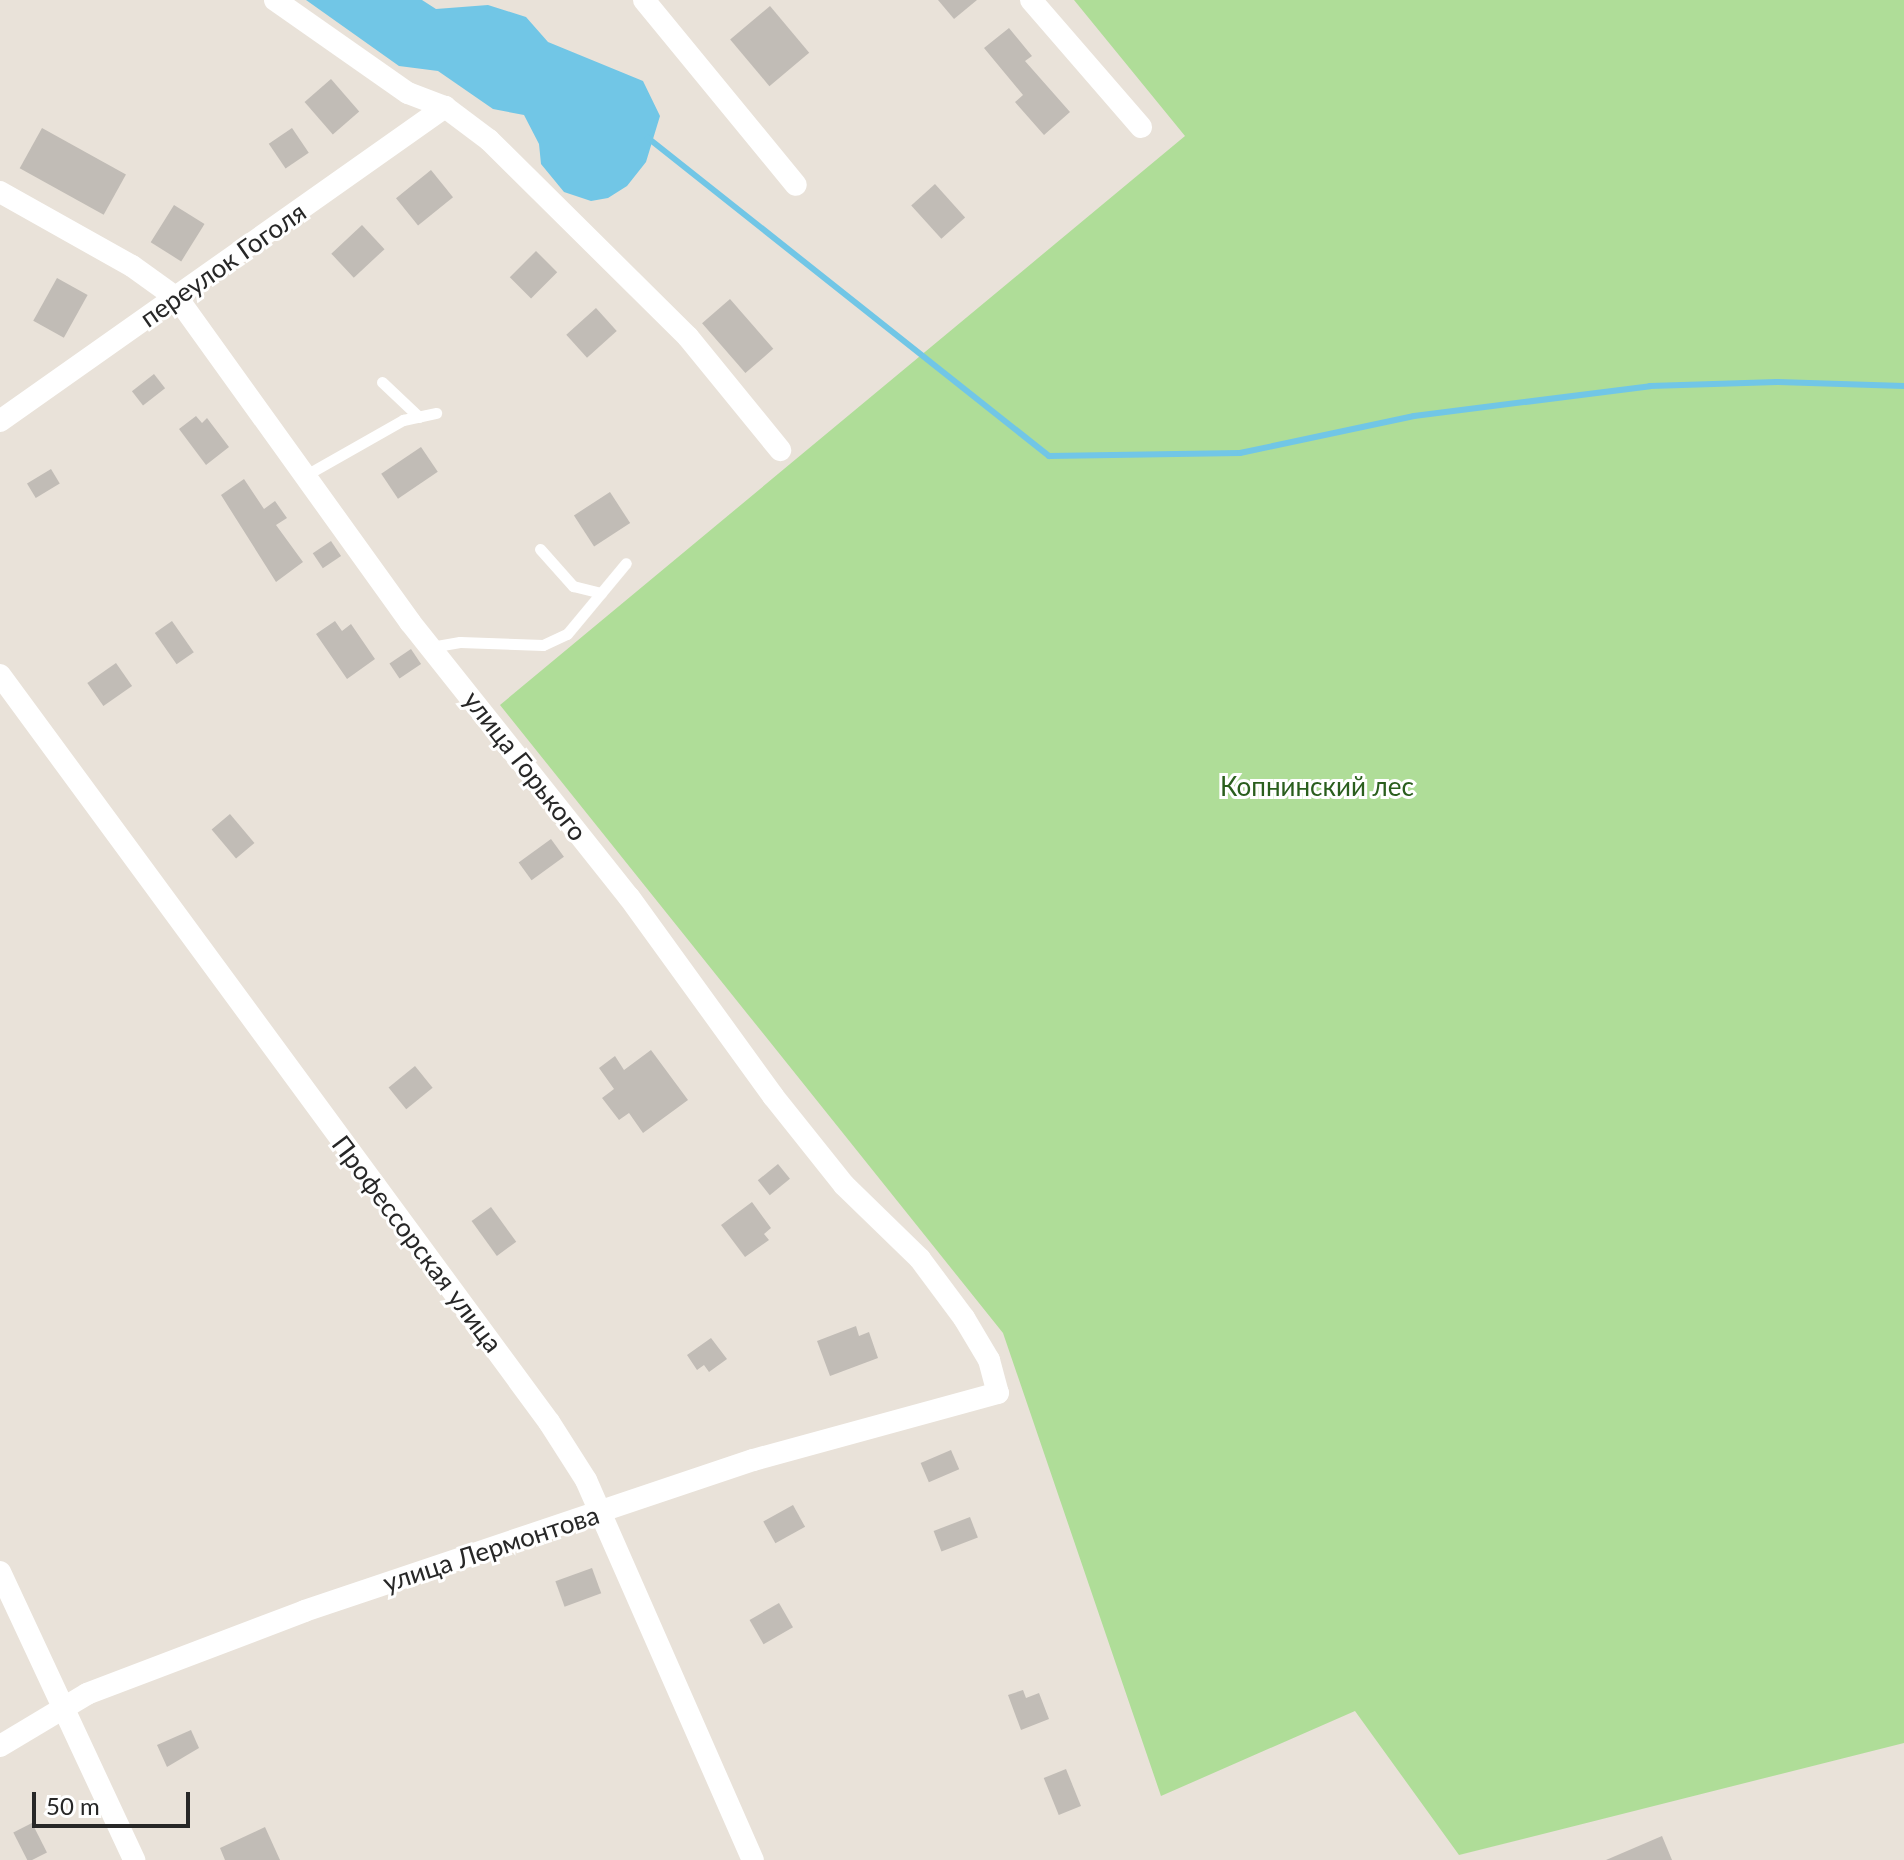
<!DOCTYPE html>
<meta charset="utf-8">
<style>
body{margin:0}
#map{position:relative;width:1904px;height:1860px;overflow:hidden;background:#e9e2d9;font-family:Lato,sans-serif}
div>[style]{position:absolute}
.green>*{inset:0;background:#afdd98}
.water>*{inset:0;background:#71c6e6}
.stream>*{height:6px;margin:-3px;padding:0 3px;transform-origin:3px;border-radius:3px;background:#71c6e6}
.building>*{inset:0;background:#c1bcb6;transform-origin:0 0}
.lane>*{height:11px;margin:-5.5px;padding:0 5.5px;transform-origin:5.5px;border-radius:5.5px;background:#fff}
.street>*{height:22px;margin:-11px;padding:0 11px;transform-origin:11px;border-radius:11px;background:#fff}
span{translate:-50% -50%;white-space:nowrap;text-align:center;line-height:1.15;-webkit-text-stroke:6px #fff;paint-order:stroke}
.street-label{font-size:26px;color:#272727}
.park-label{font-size:26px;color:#2a5e1d}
.scale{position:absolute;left:32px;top:1792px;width:158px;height:36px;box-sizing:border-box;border:4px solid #272727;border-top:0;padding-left:10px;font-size:24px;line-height:28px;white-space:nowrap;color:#272727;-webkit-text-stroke:6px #fff;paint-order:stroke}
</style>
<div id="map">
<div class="green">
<i style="clip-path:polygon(1074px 0,1904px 0,1904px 1743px,1459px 1855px,1355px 1711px,1161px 1796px,1003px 1333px,500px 705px,1185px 136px)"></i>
</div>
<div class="water">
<i style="clip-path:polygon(306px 0,422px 0,436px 9px,488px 5px,526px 17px,548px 42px,643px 81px,660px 116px,646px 162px,627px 186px,608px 198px,591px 201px,564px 192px,541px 164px,539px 144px,524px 115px,493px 109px,438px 71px,399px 66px)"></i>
</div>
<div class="stream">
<i style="left:648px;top:138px;width:512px;rotate:38.42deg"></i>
<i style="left:1049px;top:456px;width:191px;rotate:-0.9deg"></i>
<i style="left:1240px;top:453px;width:178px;rotate:-12deg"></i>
<i style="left:1414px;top:416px;width:238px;rotate:-7.2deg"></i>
<i style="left:1650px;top:386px;width:127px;rotate:-1.8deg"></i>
<i style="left:1777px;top:382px;width:127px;rotate:1.8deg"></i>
</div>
<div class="building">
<i style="clip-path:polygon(938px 0,977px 0,954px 19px)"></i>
<i style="left:770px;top:6px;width:61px;height:52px;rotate:50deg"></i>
<i style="clip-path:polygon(1009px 28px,1032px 56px,1025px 61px,1070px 112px,1044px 135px,1015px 102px,1023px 95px,984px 48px)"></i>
<i style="left:331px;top:79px;width:43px;height:35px;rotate:49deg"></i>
<i style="left:42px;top:128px;width:96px;height:46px;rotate:29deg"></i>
<i style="left:292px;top:128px;width:30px;height:28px;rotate:56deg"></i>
<i style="left:431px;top:170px;width:35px;height:45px;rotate:51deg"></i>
<i style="left:935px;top:184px;width:45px;height:32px;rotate:48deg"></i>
<i style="left:174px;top:205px;width:36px;height:44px;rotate:32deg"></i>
<i style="left:362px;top:225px;width:33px;height:42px;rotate:47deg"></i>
<i style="left:536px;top:251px;width:30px;height:37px;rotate:45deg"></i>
<i style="left:57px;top:278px;width:35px;height:49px;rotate:29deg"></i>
<i style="left:730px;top:299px;width:66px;height:37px;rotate:49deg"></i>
<i style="left:596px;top:308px;width:31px;height:40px;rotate:48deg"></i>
<i style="left:154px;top:374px;width:18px;height:28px;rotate:52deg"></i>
<i style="clip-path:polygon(196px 416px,202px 423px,207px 418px,229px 447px,206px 465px,179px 429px)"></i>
<i style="left:421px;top:447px;width:30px;height:48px;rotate:56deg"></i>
<i style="left:51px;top:469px;width:17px;height:28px;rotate:59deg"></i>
<i style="clip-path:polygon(244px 479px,264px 509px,275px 501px,287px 518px,276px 525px,303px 562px,276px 582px,221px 495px)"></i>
<i style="left:610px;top:492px;width:37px;height:43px;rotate:57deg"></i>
<i style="left:331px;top:541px;width:18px;height:22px;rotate:56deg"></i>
<i style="left:172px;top:621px;width:38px;height:21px;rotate:55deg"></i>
<i style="clip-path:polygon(335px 621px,342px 631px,351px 624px,375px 659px,347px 679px,316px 634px)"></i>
<i style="left:411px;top:649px;width:18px;height:26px;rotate:56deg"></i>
<i style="left:116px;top:663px;width:28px;height:35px;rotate:55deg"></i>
<i style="left:230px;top:814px;width:38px;height:24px;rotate:50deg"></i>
<i style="left:551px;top:839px;width:22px;height:40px;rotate:54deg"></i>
<i style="clip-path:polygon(651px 1050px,688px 1100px,643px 1133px,629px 1113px,619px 1120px,602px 1098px,614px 1089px,599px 1068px,615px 1056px,624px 1070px)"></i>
<i style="left:415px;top:1066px;width:28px;height:34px;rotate:51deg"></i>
<i style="left:778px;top:1164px;width:19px;height:26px;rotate:51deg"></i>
<i style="clip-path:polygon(752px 1202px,771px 1228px,764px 1234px,769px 1240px,745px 1257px,721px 1225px)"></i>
<i style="left:491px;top:1207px;width:43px;height:24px;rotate:54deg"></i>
<i style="clip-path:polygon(856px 1326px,859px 1336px,869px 1332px,878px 1358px,830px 1376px,817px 1341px)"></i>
<i style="clip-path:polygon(711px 1338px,727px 1359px,709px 1372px,704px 1365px,697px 1370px,687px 1355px)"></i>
<i style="left:951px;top:1450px;width:21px;height:33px;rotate:67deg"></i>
<i style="left:793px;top:1505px;width:25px;height:34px;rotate:61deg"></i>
<i style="left:970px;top:1517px;width:22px;height:39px;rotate:69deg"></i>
<i style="left:592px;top:1568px;width:27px;height:39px;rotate:70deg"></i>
<i style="left:779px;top:1603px;width:28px;height:34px;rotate:60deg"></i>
<i style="clip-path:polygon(1023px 1690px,1026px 1698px,1039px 1693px,1049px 1719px,1021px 1730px,1008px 1695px)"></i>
<i style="clip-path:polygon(191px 1730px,199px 1748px,167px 1767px,157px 1745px)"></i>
<i style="left:1066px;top:1769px;width:40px;height:24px;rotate:68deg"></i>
<i style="left:32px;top:1823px;width:33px;height:21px;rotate:63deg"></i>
<i style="clip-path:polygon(265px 1827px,280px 1860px,225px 1860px,220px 1848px)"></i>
<i style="clip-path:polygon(1662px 1836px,1672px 1860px,1606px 1860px)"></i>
</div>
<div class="lane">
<i style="left:382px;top:382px;width:51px;rotate:43.4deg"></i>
<i style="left:306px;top:475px;width:112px;rotate:-29.6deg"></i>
<i style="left:403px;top:420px;width:34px;rotate:-12deg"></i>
<i style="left:540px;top:549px;width:50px;rotate:48.3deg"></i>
<i style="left:573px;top:586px;width:29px;rotate:14deg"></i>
<i style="left:431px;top:647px;width:29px;rotate:-10deg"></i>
<i style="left:460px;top:642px;width:83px;rotate:2.1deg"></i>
<i style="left:543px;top:645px;width:26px;rotate:-25deg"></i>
<i style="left:567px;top:634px;width:92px;rotate:-50.3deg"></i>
</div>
<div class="street">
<i style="left:275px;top:0;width:162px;rotate:35deg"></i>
<i style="left:408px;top:93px;width:40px;rotate:21deg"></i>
<i style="left:445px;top:107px;width:55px;rotate:36.9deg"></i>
<i style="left:489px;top:140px;width:280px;rotate:44.7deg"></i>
<i style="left:688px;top:337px;width:146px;rotate:50.8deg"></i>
<i style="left:644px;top:0;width:239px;rotate:50.6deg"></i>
<i style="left:1031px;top:0;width:168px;rotate:49.1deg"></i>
<i style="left:0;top:192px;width:151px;rotate:29.3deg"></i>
<i style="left:132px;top:266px;width:57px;rotate:35.7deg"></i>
<i style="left:178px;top:299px;width:398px;rotate:54.3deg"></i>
<i style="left:410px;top:622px;width:352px;rotate:51.5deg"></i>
<i style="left:629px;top:897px;width:246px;rotate:54.1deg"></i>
<i style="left:773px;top:1096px;width:114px;rotate:51.4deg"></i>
<i style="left:844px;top:1185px;width:106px;rotate:44.2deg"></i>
<i style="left:920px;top:1259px;width:74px;rotate:53.3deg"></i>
<i style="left:964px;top:1318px;width:49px;rotate:59.2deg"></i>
<i style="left:989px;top:1360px;width:34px;rotate:75deg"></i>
<i style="left:998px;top:1393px;width:254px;rotate:164.7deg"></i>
<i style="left:753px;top:1460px;width:473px;rotate:161.4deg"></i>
<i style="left:305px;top:1611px;width:233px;rotate:159.2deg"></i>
<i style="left:87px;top:1694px;width:101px;rotate:149.1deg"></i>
<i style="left:0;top:421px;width:545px;rotate:-35.21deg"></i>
<i style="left:0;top:675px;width:927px;rotate:53.69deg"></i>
<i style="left:549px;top:1422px;width:69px;rotate:57.5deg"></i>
<i style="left:586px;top:1480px;width:415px;rotate:66.3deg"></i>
<i style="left:0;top:1572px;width:318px;rotate:65deg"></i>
</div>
<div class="street-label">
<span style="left:223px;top:265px;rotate:-35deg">переулок Гоголя</span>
<span style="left:525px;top:766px;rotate:52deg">улица Горького</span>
<span style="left:417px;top:1244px;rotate:53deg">Профессорская улица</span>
<span style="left:491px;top:1549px;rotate:-18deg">улица Лермонтова</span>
</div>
<div class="park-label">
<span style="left:1317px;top:787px">Копнинский лес</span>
</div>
<div class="scale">50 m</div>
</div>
